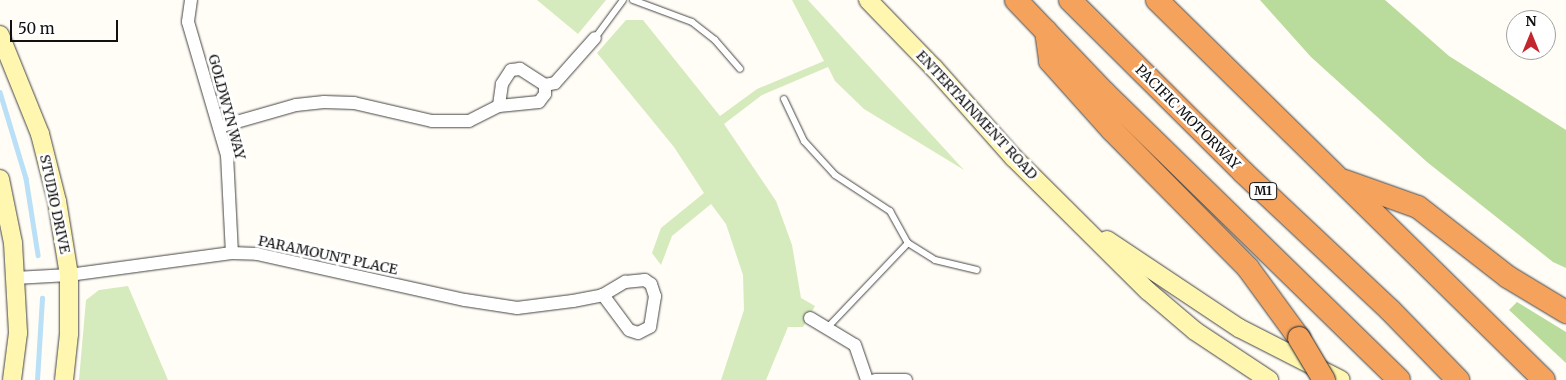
<!DOCTYPE html>
<style>
body{margin:0}
#map{position:relative;width:1566px;height:380px;overflow:hidden;background:#fffdf5;font-family:Merriweather,serif}
div>[style]{position:absolute}
.green>*{inset:0;background:#d5ebbd}
.forest>*{inset:0;background:#b9dc9c}
.stream>*{height:4.5px;margin:-2.25px;padding:0 2.25px;transform-origin:2.25px;border-radius:2.25px;background:#b9e0f7}
.roads{filter:drop-shadow(0 0 1px #444) drop-shadow(0 0 1px #444)}
.lane>*{height:6px;margin:-3px;padding:0 3px;transform-origin:3px;border-radius:3px;background:#fff}
.street>*{height:12px;margin:-6px;padding:0 6px;transform-origin:6px;border-radius:6px;background:#fff}
.secondary>*{height:18px;margin:-9px;padding:0 9px;transform-origin:9px;border-radius:9px;background:#fff6b0}
.highway>*{height:22px;margin:-11px;padding:0 11px;transform-origin:11px;border-radius:11px;background:#f5a25d}
.bridges{filter:drop-shadow(0 0 1px #222) drop-shadow(0 0 1px #222)}
.highway-bridge>*{height:22px;margin:-11px;padding:0 11px;transform-origin:11px;border-radius:11px;background:#f5a25d}
span{translate:-50% -50%;white-space:nowrap;text-align:center;line-height:1.15;-webkit-text-stroke:5px #fff;paint-order:stroke}
.shield-label span{padding:1px 4px;background:#fff;border:1px solid;border-radius:4px;-webkit-text-stroke-width:0}
.shield-label{font-size:12px;color:#111;font-weight:700}
.street-label{font-size:14px;color:#111}
.north{position:absolute;left:1506px;top:10px;width:50px;height:50px;box-sizing:border-box;background:#fff;border:1px solid #a0a0a0;border-radius:50%;rotate:0deg;font-size:14px;font-weight:700;line-height:20px;text-align:center;color:#111}
.north::after{content:'';display:block;margin:auto;width:18px;height:22px;background:#c4262e;clip-path:polygon(50% 0,100% 100%,50% 72%,0 100%)}
.scale{position:absolute;left:10px;top:20px;width:108px;height:22px;box-sizing:border-box;border:2px solid #111;border-top:0;padding-left:6px;font-size:15px;line-height:18px;white-space:nowrap;color:#111;-webkit-text-stroke:4px #fff;paint-order:stroke}
</style>
<div id="map">
<div class="green">
<i style="clip-path:polygon(537px 0,606px 0,578px 34px)"></i>
<i style="clip-path:polygon(792px 0,808px 0,964px 170px,864px 109px,835px 81px,828px 67px,762px 95px,724px 124px,776px 201px,792px 245px,801px 298px,815px 306px,803px 327px,788px 327px,766px 380px,721px 380px,744px 310px,743px 275px,726px 224px,711px 204px,672px 236px,661px 265px,652px 253px,661px 228px,704px 193px,674px 147px,597px 53px,626px 20px,643px 20px,720px 116px,757px 89px,824px 61px)"></i>
<i style="clip-path:polygon(128px 286px,168px 380px,79px 380px,86px 300px,99px 290px)"></i>
</div>
<div class="forest">
<i style="clip-path:polygon(1260px 0,1385px 0,1449px 56px,1566px 130px,1566px 268px,1553px 262px,1427px 162px,1311px 57px)"></i>
<i style="clip-path:polygon(1517px 302px,1566px 332px,1566px 363px,1509px 310px)"></i>
</div>
<div class="stream">
<i style="left:0;top:92px;width:90px;rotate:73.2deg"></i>
<i style="left:26px;top:178px;width:78px;rotate:81.1deg"></i>
<i style="left:37px;top:380px;width:82px;rotate:-86.5deg"></i>
</div>
<div class="roads">
<div class="lane">
<i style="left:633px;top:0;width:63px;rotate:20.4deg"></i>
<i style="left:692px;top:22px;width:29px;rotate:38deg"></i>
<i style="left:715px;top:40px;width:38px;rotate:49deg"></i>
<i style="left:595px;top:38px;width:47px;rotate:-53.6deg"></i>
<i style="left:784px;top:99px;width:47px;rotate:64.5deg"></i>
<i style="left:804px;top:141px;width:46px;rotate:47.6deg"></i>
<i style="left:835px;top:175px;width:66px;rotate:33.2deg"></i>
<i style="left:890px;top:211px;width:37px;rotate:61deg"></i>
<i style="left:908px;top:243px;width:116px;rotate:133.6deg"></i>
<i style="left:908px;top:243px;width:32px;rotate:32deg"></i>
<i style="left:935px;top:260px;width:43px;rotate:13.4deg"></i>
</div>
<div class="street">
<i style="left:191px;top:0;width:22px;rotate:98deg"></i>
<i style="left:188px;top:22px;width:139px;rotate:73.7deg"></i>
<i style="left:227px;top:155px;width:98px;rotate:87.1deg"></i>
<i style="left:545px;top:85px;width:10px;rotate:-11deg"></i>
<i style="left:555px;top:83px;width:60px;rotate:-48.4deg"></i>
<i style="left:219px;top:127px;width:80px;rotate:-15.9deg"></i>
<i style="left:296px;top:105px;width:28px;rotate:-6deg"></i>
<i style="left:324px;top:102px;width:30px;rotate:2deg"></i>
<i style="left:354px;top:103px;width:80px;rotate:13deg"></i>
<i style="left:432px;top:121px;width:37px"></i>
<i style="left:469px;top:121px;width:34px;rotate:-27deg"></i>
<i style="left:499px;top:106px;width:40px;rotate:-5.7deg"></i>
<i style="left:539px;top:102px;width:10px;rotate:-53deg"></i>
<i style="left:545px;top:94px;width:9px;rotate:-90deg"></i>
<i style="left:545px;top:85px;width:30px;rotate:-147deg"></i>
<i style="left:520px;top:69px;width:9px;rotate:174deg"></i>
<i style="left:511px;top:70px;width:17px;rotate:123deg"></i>
<i style="left:502px;top:84px;width:22px;rotate:98deg"></i>
<i style="left:15px;top:278px;width:54px;rotate:-3.2deg"></i>
<i style="left:69px;top:275px;width:164px;rotate:-7.7deg"></i>
<i style="left:232px;top:253px;width:25px;rotate:2deg"></i>
<i style="left:257px;top:254px;width:213px;rotate:12.5deg"></i>
<i style="left:465px;top:300px;width:53px;rotate:8.7deg"></i>
<i style="left:517px;top:308px;width:56px;rotate:-7.1deg"></i>
<i style="left:573px;top:301px;width:31px;rotate:-11deg"></i>
<i style="left:603px;top:295px;width:26px;rotate:-31deg"></i>
<i style="left:625px;top:282px;width:20px;rotate:-6deg"></i>
<i style="left:645px;top:280px;width:7px;rotate:34deg"></i>
<i style="left:651px;top:284px;width:13px;rotate:72deg"></i>
<i style="left:655px;top:296px;width:31px;rotate:99deg"></i>
<i style="left:650px;top:327px;width:13px;rotate:153deg"></i>
<i style="left:638px;top:333px;width:9px;rotate:-162deg"></i>
<i style="left:629px;top:330px;width:44px;rotate:-126.6deg"></i>
<i style="left:810px;top:318px;width:52px;rotate:31deg"></i>
<i style="left:855px;top:345px;width:37px;rotate:71deg"></i>
<i style="left:875px;top:380px;width:31px"></i>
</div>
<div class="secondary">
<i style="left:868px;top:0;width:95px;rotate:45.9deg"></i>
<i style="left:934px;top:68px;width:120px;rotate:48.4deg"></i>
<i style="left:1014px;top:158px;width:189px;rotate:44.8deg"></i>
<i style="left:1148px;top:291px;width:62px;rotate:40.4deg"></i>
<i style="left:1195px;top:331px;width:89px;rotate:33.5deg"></i>
<i style="left:0;top:35px;width:107px;rotate:68deg"></i>
<i style="left:40px;top:134px;width:69px;rotate:75.8deg"></i>
<i style="left:57px;top:201px;width:75px;rotate:80.8deg"></i>
<i style="left:69px;top:275px;width:59px;rotate:90deg"></i>
<i style="left:69px;top:334px;width:46px;rotate:96.2deg"></i>
<i style="left:0;top:179px;width:65px;rotate:78.5deg"></i>
<i style="left:13px;top:243px;width:90px;rotate:86.8deg"></i>
<i style="left:18px;top:333px;width:47px;rotate:97.3deg"></i>
<i style="left:1107px;top:240px;width:159px;rotate:33.7deg"></i>
<i style="left:1239px;top:328px;width:114px;rotate:27deg"></i>
</div>
<div class="highway">
<i style="left:1016px;top:0;width:127px;rotate:46.3deg"></i>
<i style="left:1104px;top:92px;width:412px;rotate:44.3deg"></i>
<i style="left:1070px;top:0;width:244px;rotate:44.8deg"></i>
<i style="left:1243px;top:172px;width:202px;rotate:43.2deg"></i>
<i style="left:1390px;top:310px;width:98px;rotate:45.8deg"></i>
<i style="left:1157px;top:0;width:542px;rotate:44.48deg"></i>
<i style="left:1046px;top:31px;width:30px;rotate:82deg"></i>
<i style="left:1050px;top:61px;width:93px;rotate:48.1deg"></i>
<i style="left:1112px;top:130px;width:194px;rotate:45.4deg"></i>
<i style="left:1248px;top:268px;width:87px;rotate:53.9deg"></i>
<i style="left:1345px;top:181px;width:77px;rotate:19.6deg"></i>
<i style="left:1418px;top:207px;width:114px;rotate:37.9deg"></i>
<i style="left:1508px;top:277px;width:68px;rotate:31.1deg"></i>
</div>
</div>
<div class="bridges">
<div class="highway-bridge">
<i style="left:1299px;top:338px;width:49px;rotate:59.2deg"></i>
</div>
</div>
<div class="shield-label">
<span style="left:1263px;top:191px">M1</span>
</div>
<div class="street-label">
<span style="left:227px;top:107px;rotate:75deg">GOLDWYN WAY</span>
<span style="left:977px;top:115px;rotate:47deg">ENTERTAINMENT ROAD</span>
<span style="left:1188px;top:117px;rotate:45deg">PACIFIC MOTORWAY</span>
<span style="left:55px;top:204px;rotate:78deg">STUDIO DRIVE</span>
<span style="left:328px;top:255px;rotate:12deg">PARAMOUNT PLACE</span>
</div>
<div class="north">N</div>
<div class="scale">50 m</div>
</div>
